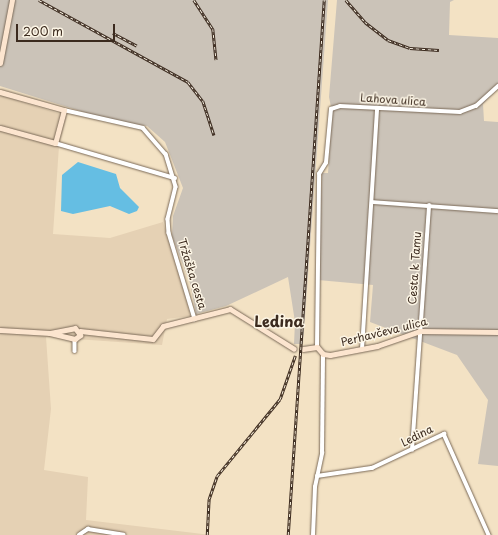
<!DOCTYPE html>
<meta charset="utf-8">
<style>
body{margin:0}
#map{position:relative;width:498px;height:535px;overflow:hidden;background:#f3e2c4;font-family:"Playpen Sans",sans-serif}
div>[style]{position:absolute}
.built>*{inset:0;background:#e5d1b4}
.industrial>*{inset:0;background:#cbc3b8}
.water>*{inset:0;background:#65bee3}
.roads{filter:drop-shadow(0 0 1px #7b6a58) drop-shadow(0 0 1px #7b6a58)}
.street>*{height:3.5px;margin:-1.75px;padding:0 1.75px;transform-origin:1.75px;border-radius:1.75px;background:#fff}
.secondary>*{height:5px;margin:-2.5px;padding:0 2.5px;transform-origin:2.5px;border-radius:2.5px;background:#fce5cf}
.rail>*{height:2.5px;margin-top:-1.25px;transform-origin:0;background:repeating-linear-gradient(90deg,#fcf5e5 0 3px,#3b2a1e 0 6px);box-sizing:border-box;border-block:1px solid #3b2a1e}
span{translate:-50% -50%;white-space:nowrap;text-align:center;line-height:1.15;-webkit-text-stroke:3px #fcf5e5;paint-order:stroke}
.street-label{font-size:11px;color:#3b2a1e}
.district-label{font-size:15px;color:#3b2a1e;font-weight:700}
.scale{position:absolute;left:16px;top:24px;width:99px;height:18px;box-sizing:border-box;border:2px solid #3b2a1e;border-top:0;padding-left:5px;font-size:12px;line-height:14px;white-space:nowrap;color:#3b2a1e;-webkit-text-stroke:3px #fcf5e5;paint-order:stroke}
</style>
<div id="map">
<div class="built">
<i style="clip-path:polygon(0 95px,67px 116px,59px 146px,53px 234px,110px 238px,163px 222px,185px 291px,190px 316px,167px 319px,162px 345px,46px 337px,51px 409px,44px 470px,88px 477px,86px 520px,211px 535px,0 535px)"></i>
</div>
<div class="industrial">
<i style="clip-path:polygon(0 0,328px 0,303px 344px,294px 344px,295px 322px,288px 277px,226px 306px,196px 314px,190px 283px,172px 236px,173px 216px,183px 188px,165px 142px,147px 126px,109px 120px,0 86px)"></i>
<i style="clip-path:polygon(337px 0,454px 0,450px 2px,449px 35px,498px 38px,498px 88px,483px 104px,484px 121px,498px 122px,498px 466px,478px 464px,488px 400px,457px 355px,370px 322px,373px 285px,318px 280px,322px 173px,328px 173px,332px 112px,329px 97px)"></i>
</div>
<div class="water">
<i style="clip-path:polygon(78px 162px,116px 174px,120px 188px,139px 207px,137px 211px,129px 214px,110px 206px,73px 214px,61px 211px,62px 175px)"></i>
</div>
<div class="roads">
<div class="street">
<i style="left:64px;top:110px;width:81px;rotate:12.8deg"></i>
<i style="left:143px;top:128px;width:35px;rotate:49deg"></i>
<i style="left:166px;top:154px;width:34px;rotate:73deg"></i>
<i style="left:176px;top:187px;width:33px;rotate:104deg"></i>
<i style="left:168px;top:219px;width:14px;rotate:86deg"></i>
<i style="left:169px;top:233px;width:90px;rotate:73.2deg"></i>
<i style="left:55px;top:143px;width:125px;rotate:16.3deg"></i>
<i style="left:372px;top:202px;width:126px;rotate:4.1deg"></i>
<i style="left:75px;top:339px;width:12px;rotate:90deg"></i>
<i style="left:317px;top:347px;width:173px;rotate:-89.3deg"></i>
<i style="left:319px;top:174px;width:13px;rotate:-58deg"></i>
<i style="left:326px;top:163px;width:54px;rotate:-84.7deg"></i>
<i style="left:331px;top:109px;width:9px;rotate:-18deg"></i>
<i style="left:340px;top:106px;width:120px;rotate:2.9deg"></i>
<i style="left:460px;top:112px;width:17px;rotate:-21deg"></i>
<i style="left:476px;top:106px;width:30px;rotate:-42deg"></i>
<i style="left:362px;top:349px;width:241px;rotate:-86.4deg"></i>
<i style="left:412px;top:450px;width:245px;rotate:-86deg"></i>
<i style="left:317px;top:476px;width:56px;rotate:-8.3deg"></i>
<i style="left:372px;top:468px;width:80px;rotate:-25.3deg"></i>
<i style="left:444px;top:434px;width:111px;rotate:66deg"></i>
<i style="left:79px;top:535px;width:11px;rotate:-34deg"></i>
<i style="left:88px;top:529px;width:36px;rotate:9deg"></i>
<i style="left:313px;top:535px;width:48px;rotate:-87.6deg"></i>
<i style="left:315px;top:487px;width:35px;rotate:-78deg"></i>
<i style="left:322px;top:453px;width:99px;rotate:-89.4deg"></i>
</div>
<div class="secondary">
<i style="left:0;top:63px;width:64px;rotate:-79.2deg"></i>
<i style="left:0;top:92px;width:66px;rotate:15.7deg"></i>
<i style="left:64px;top:110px;width:34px;rotate:105deg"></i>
<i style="left:55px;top:143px;width:57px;rotate:-164.7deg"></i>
<i style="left:0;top:330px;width:50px;rotate:3.4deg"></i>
<i style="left:50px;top:333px;width:25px;rotate:-11deg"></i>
<i style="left:75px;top:328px;width:9px;rotate:54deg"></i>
<i style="left:80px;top:335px;width:6px;rotate:141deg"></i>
<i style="left:75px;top:339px;width:26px;rotate:-167deg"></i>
<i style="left:80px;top:331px;width:73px;rotate:6.3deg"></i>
<i style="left:153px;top:339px;width:16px;rotate:-52deg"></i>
<i style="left:163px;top:326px;width:69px;rotate:-14.2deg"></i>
<i style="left:230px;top:309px;width:75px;rotate:32deg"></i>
<i style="left:303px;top:349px;width:14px;rotate:-8deg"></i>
<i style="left:317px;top:347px;width:9px;rotate:49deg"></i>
<i style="left:323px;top:354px;width:7px;rotate:8deg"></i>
<i style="left:330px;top:355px;width:48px;rotate:-10.8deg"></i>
<i style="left:377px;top:346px;width:46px;rotate:-19.2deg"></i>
<i style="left:420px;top:331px;width:78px;rotate:0.7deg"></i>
</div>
</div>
<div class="rail">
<i style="left:39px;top:0;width:170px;rotate:28.8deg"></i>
<i style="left:188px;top:82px;width:24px;rotate:52deg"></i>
<i style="left:203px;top:101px;width:36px;rotate:72deg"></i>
<i style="left:194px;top:0;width:35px;rotate:57deg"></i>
<i style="left:213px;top:29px;width:31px;rotate:84deg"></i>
<i style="left:346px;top:0;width:29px;rotate:49deg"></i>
<i style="left:365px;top:22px;width:29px;rotate:38deg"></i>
<i style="left:388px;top:40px;width:23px;rotate:20deg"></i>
<i style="left:410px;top:48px;width:29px;rotate:4deg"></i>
<i style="left:113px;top:33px;width:27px;rotate:28deg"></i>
<i style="left:207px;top:535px;width:36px;rotate:-87deg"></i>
<i style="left:209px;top:499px;width:24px;rotate:-71deg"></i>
<i style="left:217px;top:476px;width:99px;rotate:-50.7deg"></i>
<i style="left:280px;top:399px;width:46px;rotate:-70.8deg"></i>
<i style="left:288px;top:535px;width:536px;rotate:-86.15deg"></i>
</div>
<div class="street-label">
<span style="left:393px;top:100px;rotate:4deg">Lahova ulica</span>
<span style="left:415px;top:268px;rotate:-86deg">Cesta k Tamu</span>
<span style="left:192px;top:274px;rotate:73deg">Tržaška cesta</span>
<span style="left:384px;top:332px;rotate:-14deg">Perhavčeva ulica</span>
<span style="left:417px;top:436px;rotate:-27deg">Ledina</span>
</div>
<div class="district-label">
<span style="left:279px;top:321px">Ledina</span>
</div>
<div class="scale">200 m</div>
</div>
